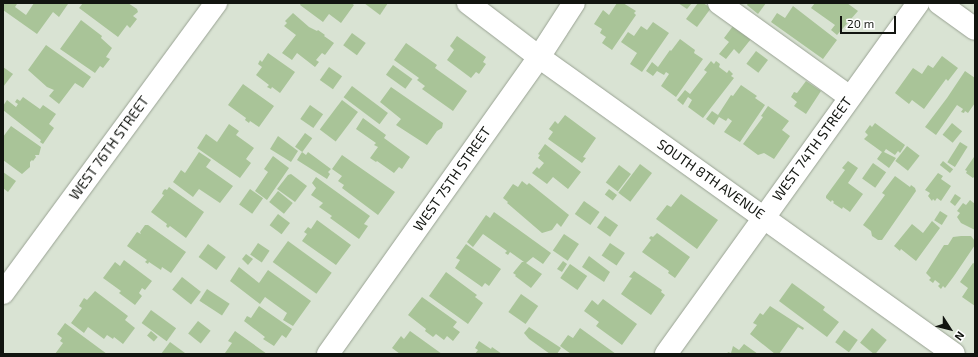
<!DOCTYPE html>
<style>
body{margin:0}
#map{position:relative;width:978px;height:357px;overflow:hidden;background:#d9e3d3;font-family:"Exo 2",sans-serif}
div>[style]{position:absolute}
.building>*{inset:0;background:#a9c498;transform-origin:0 0}
.roads{filter:drop-shadow(0 0 1px #99a293) drop-shadow(0 0 1px #99a293)}
.minor>*{height:22px;margin:-11px;padding:0 11px;transform-origin:11px;border-radius:11px;background:#fff}
span{translate:-50% -50%;white-space:nowrap;text-align:center;line-height:1.15;-webkit-text-stroke:3px #fff;paint-order:stroke}
.street-label{font-size:14px;color:#121510}
.frame{position:absolute;inset:0;border:4px solid #121510;pointer-events:none}
.north{position:absolute;left:930px;top:309px;width:40px;height:40px;-webkit-text-stroke:3px #fff;paint-order:stroke;rotate:126deg;font-size:11px;font-weight:700;line-height:16px;text-align:center;color:#121510}
.north::after{content:'';display:block;margin:auto;width:14px;height:18px;background:#121510;clip-path:polygon(50% 0,100% 100%,50% 72%,0 100%)}
.scale{position:absolute;left:840px;top:16px;width:56px;height:18px;box-sizing:border-box;border:2px solid #121510;border-top:0;padding-left:5px;font-size:12px;line-height:14px;white-space:nowrap;color:#121510;-webkit-text-stroke:3px #fff;paint-order:stroke}
</style>
<div id="map">
<div class="building">
<i style="clip-path:polygon(3px 3px,15px 3px,17px 4px,15px 7px,26px 15px,34px 3px,68px 4px,59px 17px,53px 12px,37px 34px,3px 10px)"></i>
<i style="clip-path:polygon(83px 3px,128px 3px,137px 9px,138px 12px,133px 16px,137px 19px,130px 28px,127px 25px,118px 37px,79px 8px)"></i>
<i style="clip-path:polygon(301px 3px,351px 3px,354px 5px,341px 23px,329px 14px,323px 22px,300px 5px)"></i>
<i style="clip-path:polygon(364px 3px,388px 3px,380px 15px)"></i>
<i style="clip-path:polygon(617px 3px,623px 3px,636px 11px,634px 13px,636px 15px,612px 50px,602px 43px,606px 37px,600px 33px,602px 29px,594px 24px,603px 10px,609px 15px)"></i>
<i style="clip-path:polygon(678px 3px,692px 3px,687px 9px)"></i>
<i style="clip-path:polygon(698px 3px,703px 3px,711px 8px,697px 27px,686px 19px)"></i>
<i style="clip-path:polygon(748px 3px,766px 3px,758px 14px,747px 5px)"></i>
<i style="clip-path:polygon(815px 3px,847px 3px,858px 11px,837px 35px,831px 30px,835px 25px,811px 8px)"></i>
<i style="clip-path:polygon(793px 6px,837px 40px,823px 59px,771px 22px,777px 13px,785px 18px)"></i>
<i style="clip-path:polygon(293px 13px,309px 27px,317px 31px,318px 30px,325px 35px,324px 36px,334px 43px,325px 55px,322px 53px,316px 60px,319px 62px,315px 67px,297px 53px,292px 60px,282px 53px,296px 35px,284px 26px,287px 23px,285px 21px)"></i>
<i style="clip-path:polygon(81px 20px,102px 36px,101px 38px,112px 48px,106px 57px,110px 59px,103px 68px,100px 66px,95px 73px,60px 49px)"></i>
<i style="clip-path:polygon(653px 22px,669px 33px,642px 72px,630px 64px,637px 53px,621px 42px,628px 32px,634px 36px,641px 26px,647px 30px)"></i>
<i style="clip-path:polygon(733px 26px,751px 39px,739px 54px,734px 49px,726px 59px,719px 54px,729px 42px,724px 38px)"></i>
<i style="left:352px;top:33px;width:17px;height:15px;rotate:36deg"></i>
<i style="clip-path:polygon(457px 36px,486px 57px,483px 62px,486px 64px,479px 74px,476px 72px,471px 78px,447px 60px,454px 50px,450px 46px)"></i>
<i style="clip-path:polygon(680px 39px,695px 50px,694px 53px,703px 59px,676px 97px,661px 86px,669px 74px,666px 72px,664px 75px,657px 71px,653px 76px,646px 71px,652px 62px,658px 67px,670px 50px,671px 51px)"></i>
<i style="clip-path:polygon(406px 43px,437px 65px,435px 68px,467px 91px,453px 111px,422px 89px,425px 86px,417px 80px,419px 78px,394px 60px)"></i>
<i style="clip-path:polygon(46px 45px,91px 77px,83px 88px,75px 83px,59px 104px,49px 96px,54px 90px,47px 87px,28px 70px)"></i>
<i style="left:756px;top:51px;width:15px;height:16px;rotate:37deg"></i>
<i style="clip-path:polygon(268px 53px,295px 72px,280px 93px,272px 87px,271px 89px,267px 87px,269px 85px,256px 75px,262px 67px,258px 64px,260px 60px,262px 62px)"></i>
<i style="clip-path:polygon(942px 56px,958px 68px,948px 81px,946px 79px,924px 109px,912px 100px,909px 104px,895px 93px,913px 68px,922px 74px,928px 65px,933px 68px)"></i>
<i style="clip-path:polygon(711px 61px,714px 64px,716px 61px,720px 64px,719px 67px,727px 73px,729px 70px,733px 74px,731px 76px,734px 78px,703px 118px,688px 107px,692px 100px,688px 97px,683px 105px,677px 100px,685px 90px,690px 94px,707px 72px,704px 70px)"></i>
<i style="left:393px;top:65px;width:24px;height:12px;rotate:36deg"></i>
<i style="clip-path:polygon(3px 67px,13px 74px,3px 87px)"></i>
<i style="left:329px;top:67px;width:16px;height:16px;rotate:35deg"></i>
<i style="clip-path:polygon(965px 71px,975px 78px,975px 103px,968px 113px,965px 111px,964px 113px,961px 112px,963px 109px,957px 105px,936px 135px,925px 127px,947px 98px)"></i>
<i style="clip-path:polygon(806px 81px,821px 91px,806px 114px,794px 106px,797px 102px,791px 97px,794px 92px,797px 93px)"></i>
<i style="clip-path:polygon(243px 84px,274px 106px,259px 127px,250px 121px,249px 123px,245px 120px,246px 118px,228px 105px)"></i>
<i style="clip-path:polygon(741px 85px,757px 96px,755px 98px,765px 105px,740px 142px,724px 132px,732px 121px,728px 118px,726px 121px,719px 117px,714px 125px,706px 119px,712px 111px,718px 115px,731px 95px,733px 96px)"></i>
<i style="left:352px;top:86px;width:45px;height:14px;rotate:37deg"></i>
<i style="clip-path:polygon(391px 87px,443px 123px,442px 128px,437px 131px,427px 145px,396px 125px,401px 119px,380px 102px)"></i>
<i style="clip-path:polygon(23px 97px,40px 109px,43px 105px,56px 114px,49px 124px,54px 128px,43px 144px,40px 142px,41px 140px,3px 110px,3px 106px,7px 100px,16px 107px,18px 104px,15px 102px,17px 99px,20px 101px)"></i>
<i style="left:342px;top:100px;width:20px;height:37px;rotate:37deg"></i>
<i style="left:310px;top:105px;width:16px;height:17px;rotate:35deg"></i>
<i style="clip-path:polygon(768px 106px,789px 121px,782px 130px,790px 136px,774px 159px,764px 153px,758px 155px,743px 144px,763px 117px,761px 116px)"></i>
<i style="clip-path:polygon(565px 115px,596px 138px,583px 157px,586px 158px,582px 163px,548px 139px,553px 132px,549px 129px,555px 121px,558px 124px)"></i>
<i style="clip-path:polygon(363px 118px,386px 135px,384px 138px,410px 157px,402px 169px,399px 167px,394px 173px,377px 161px,376px 162px,370px 158px,378px 147px,374px 145px,376px 143px,356px 129px)"></i>
<i style="clip-path:polygon(875px 123px,905px 145px,900px 153px,898px 151px,895px 155px,886px 149px,884px 152px,896px 158px,889px 168px,877px 159px,882px 152px,864px 139px,868px 135px,865px 132px,870px 125px,872px 127px)"></i>
<i style="left:952px;top:123px;width:13px;height:15px;rotate:39deg"></i>
<i style="clip-path:polygon(229px 124px,239px 131px,236px 135px,254px 148px,246px 159px,251px 163px,240px 178px,197px 148px,206px 134px,217px 142px)"></i>
<i style="clip-path:polygon(11px 126px,41px 147px,39px 155px,35px 155px,36px 157px,33px 161px,32px 160px,30px 162px,30px 167px,22px 174px,3px 160px,3px 137px)"></i>
<i style="left:305px;top:133px;width:9px;height:17px;rotate:36deg"></i>
<i style="clip-path:polygon(278px 136px,298px 151px,291px 162px,270px 149px)"></i>
<i style="left:960px;top:142px;width:9px;height:24px;rotate:32deg"></i>
<i style="clip-path:polygon(545px 144px,581px 172px,568px 189px,553px 177px,547px 184px,532px 173px,537px 167px,539px 169px,544px 163px,538px 158px,540px 155px,538px 154px)"></i>
<i style="left:907px;top:146px;width:16px;height:19px;rotate:38deg"></i>
<i style="clip-path:polygon(199px 152px,211px 160px,206px 167px,233px 186px,220px 203px,199px 189px,193px 197px,173px 182px,181px 170px,185px 173px)"></i>
<i style="clip-path:polygon(302px 152px,306px 155px,308px 152px,331px 169px,328px 172px,330px 174px,327px 179px,297px 160px)"></i>
<i style="clip-path:polygon(342px 155px,395px 192px,378px 215px,342px 188px,344px 185px,338px 181px,342px 176px,332px 169px)"></i>
<i style="clip-path:polygon(273px 156px,289px 168px,267px 200px,255px 191px,268px 172px,264px 169px)"></i>
<i style="clip-path:polygon(974px 157px,975px 176px,973px 178px,966px 173px,967px 171px,965px 170px)"></i>
<i style="clip-path:polygon(848px 161px,858px 168px,848px 183px,863px 194px,850px 212px,843px 207px,842px 209px,833px 203px,834px 202px,832px 200px,831px 202px,826px 198px,826px 196px,845px 170px,842px 168px)"></i>
<i style="left:943px;top:161px;width:13px;height:5px;rotate:39deg"></i>
<i style="left:873px;top:163px;width:16px;height:19px;rotate:35deg"></i>
<i style="left:640px;top:164px;width:15px;height:36px;rotate:37deg"></i>
<i style="left:619px;top:165px;width:15px;height:22px;rotate:37deg"></i>
<i style="clip-path:polygon(3px 172px,16px 181px,8px 192px,3px 188px)"></i>
<i style="clip-path:polygon(938px 173px,943px 176px,941px 179px,951px 186px,941px 201px,937px 198px,935px 201px,933px 199px,932px 201px,928px 196px,930px 193px,925px 190px)"></i>
<i style="clip-path:polygon(291px 174px,307px 186px,295px 202px,277px 189px,288px 175px)"></i>
<i style="clip-path:polygon(895px 176px,910px 187px,911px 185px,915px 188px,916px 191px,882px 240px,878px 240px,872px 236px,871px 231px,863px 225px,885px 195px,882px 193px)"></i>
<i style="clip-path:polygon(316px 177px,370px 216px,364px 224px,368px 226px,359px 239px,330px 218px,332px 216px,319px 207px,323px 203px,311px 195px,316px 188px,312px 183px)"></i>
<i style="clip-path:polygon(522px 181px,527px 185px,529px 183px,569px 215px,561px 227px,557px 223px,552px 230px,542px 233px,507px 203px,508px 202px,503px 198px,513px 184px,518px 187px)"></i>
<i style="clip-path:polygon(169px 187px,204px 212px,186px 238px,170px 226px,168px 228px,166px 226px,167px 224px,151px 212px,164px 195px,162px 194px,163px 191px,165px 189px,167px 190px)"></i>
<i style="left:250px;top:189px;width:16px;height:19px;rotate:35deg"></i>
<i style="left:609px;top:189px;width:10px;height:7px;rotate:37deg"></i>
<i style="left:278px;top:191px;width:19px;height:14px;rotate:39deg"></i>
<i style="clip-path:polygon(681px 194px,718px 220px,697px 249px,656px 219px,667px 205px,671px 207px)"></i>
<i style="clip-path:polygon(955px 194px,961px 198px,955px 206px,950px 202px)"></i>
<i style="clip-path:polygon(970px 200px,975px 204px,975px 230px,961px 223px,957px 217px,960px 213px,957px 211px,963px 203px,966px 205px)"></i>
<i style="left:584px;top:201px;width:19px;height:16px;rotate:35deg"></i>
<i style="left:940px;top:211px;width:9px;height:11px;rotate:32deg"></i>
<i style="clip-path:polygon(494px 212px,551px 253px,543px 264px,533px 257px,526px 263px,542px 274px,531px 288px,515px 276px,516px 275px,513px 273px,522px 262px,524px 262px,510px 252px,508px 255px,505px 253px,507px 251px,483px 234px,473px 247px,467px 242px,486px 215px,490px 218px)"></i>
<i style="left:278px;top:214px;width:15px;height:14px;rotate:37deg"></i>
<i style="left:605px;top:216px;width:16px;height:14px;rotate:35deg"></i>
<i style="clip-path:polygon(317px 220px,351px 245px,336px 265px,302px 241px,307px 234px,304px 232px,308px 227px,311px 229px)"></i>
<i style="clip-path:polygon(932px 221px,940px 228px,916px 261px,901px 249px,900px 251px,894px 246px,912px 224px,923px 233px)"></i>
<i style="clip-path:polygon(145px 225px,148px 225px,186px 252px,171px 273px,162px 267px,161px 270px,149px 262px,148px 264px,145px 262px,147px 260px,127px 246px,137px 232px,141px 234px,140px 232px)"></i>
<i style="clip-path:polygon(657px 233px,690px 257px,675px 278px,668px 273px,669px 271px,642px 252px,651px 240px,649px 238px,651px 236px,653px 237px)"></i>
<i style="left:564px;top:234px;width:18px;height:20px;rotate:34deg"></i>
<i style="clip-path:polygon(961px 236px,971px 236px,975px 241px,975px 245px,954px 276px,945px 288px,943px 286px,941px 289px,938px 286px,940px 284px,935px 280px,933px 283px,929px 280px,931px 278px,926px 273px,944px 245px,948px 245px,953px 237px)"></i>
<i style="left:288px;top:241px;width:54px;height:26px;rotate:36deg"></i>
<i style="left:258px;top:243px;width:14px;height:14px;rotate:34deg"></i>
<i style="left:610px;top:243px;width:18px;height:15px;rotate:34deg"></i>
<i style="left:208px;top:244px;width:22px;height:16px;rotate:36deg"></i>
<i style="clip-path:polygon(466px 244px,501px 269px,489px 286px,485px 283px,482px 287px,455px 268px,460px 260px,456px 258px)"></i>
<i style="clip-path:polygon(246px 254px,253px 259px,248px 265px,242px 259px)"></i>
<i style="clip-path:polygon(589px 256px,610px 272px,604px 282px,582px 267px)"></i>
<i style="clip-path:polygon(124px 260px,152px 281px,145px 290px,142px 288px,139px 293px,142px 296px,135px 305px,119px 293px,121px 291px,103px 278px,115px 262px,120px 266px)"></i>
<i style="clip-path:polygon(563px 261px,567px 264px,562px 272px,557px 269px)"></i>
<i style="clip-path:polygon(973px 263px,975px 264px,975px 306px,962px 297px,968px 288px,960px 282px)"></i>
<i style="left:570px;top:264px;width:21px;height:17px;rotate:35deg"></i>
<i style="clip-path:polygon(239px 267px,259px 283px,268px 270px,311px 301px,293px 326px,283px 320px,287px 313px,265px 297px,260px 304px,230px 281px)"></i>
<i style="clip-path:polygon(634px 271px,662px 290px,661px 292px,665px 295px,651px 315px,621px 294px,632px 278px,629px 277px)"></i>
<i style="clip-path:polygon(446px 272px,477px 295px,475px 297px,483px 303px,468px 324px,429px 296px)"></i>
<i style="left:182px;top:277px;width:24px;height:16px;rotate:38deg"></i>
<i style="clip-path:polygon(792px 283px,825px 307px,823px 310px,839px 322px,827px 337px,779px 301px)"></i>
<i style="left:207px;top:289px;width:27px;height:14px;rotate:33deg"></i>
<i style="clip-path:polygon(95px 291px,128px 316px,125px 320px,135px 328px,123px 344px,114px 337px,113px 339px,107px 335px,104px 339px,88px 327px,84px 333px,71px 323px,82px 308px,79px 306px,84px 298px,87px 300px)"></i>
<i style="left:521px;top:294px;width:21px;height:22px;rotate:35deg"></i>
<i style="clip-path:polygon(422px 297px,457px 322px,453px 327px,460px 332px,453px 341px,447px 336px,444px 340px,436px 334px,433px 337px,425px 331px,426px 329px,408px 315px)"></i>
<i style="clip-path:polygon(603px 299px,637px 324px,622px 345px,596px 326px,599px 322px,584px 311px,592px 300px,598px 305px)"></i>
<i style="clip-path:polygon(259px 306px,292px 329px,286px 338px,282px 335px,274px 346px,263px 339px,265px 337px,244px 321px,247px 316px,251px 318px)"></i>
<i style="clip-path:polygon(770px 306px,804px 328px,803px 330px,798px 327px,779px 354px,775px 354px,750px 334px,757px 325px,753px 323px,760px 313px,763px 315px)"></i>
<i style="left:151px;top:310px;width:31px;height:16px;rotate:36deg"></i>
<i style="left:198px;top:321px;width:16px;height:16px;rotate:38deg"></i>
<i style="clip-path:polygon(65px 323px,107px 354px,55px 354px,63px 343px,60px 341px,62px 338px,57px 334px)"></i>
<i style="clip-path:polygon(529px 327px,561px 348px,557px 354px,550px 354px,529px 339px,524px 333px)"></i>
<i style="clip-path:polygon(580px 328px,616px 354px,571px 354px,560px 346px,568px 335px,573px 338px)"></i>
<i style="left:872px;top:328px;width:19px;height:19px;rotate:39deg"></i>
<i style="left:844px;top:330px;width:17px;height:15px;rotate:36deg"></i>
<i style="left:151px;top:331px;width:9px;height:6px;rotate:41deg"></i>
<i style="clip-path:polygon(235px 331px,267px 354px,225px 353px,232px 343px,228px 341px)"></i>
<i style="clip-path:polygon(410px 331px,442px 354px,400px 354px,392px 348px,401px 336px,404px 339px)"></i>
<i style="clip-path:polygon(479px 341px,491px 349px,492px 347px,502px 354px,475px 354px,478px 350px,475px 348px)"></i>
<i style="clip-path:polygon(170px 342px,185px 353px,184px 354px,161px 354px)"></i>
<i style="clip-path:polygon(744px 344px,758px 354px,727px 354px,728px 352px,731px 353px,733px 346px,739px 350px)"></i>
</div>
<div class="roads">
<div class="minor">
<i style="left:468px;top:3px;width:89px;rotate:37.3deg"></i>
<i style="left:539px;top:57px;width:510px;rotate:35.59deg"></i>
<i style="left:719px;top:3px;width:161px;rotate:35.7deg"></i>
<i style="left:939px;top:3px;width:44px;rotate:35.8deg"></i>
<i style="left:3px;top:293px;width:360px;rotate:-53.7deg"></i>
<i style="left:328px;top:354px;width:364px;rotate:-54.6deg"></i>
<i style="left:539px;top:57px;width:64px;rotate:-57.1deg"></i>
<i style="left:666px;top:354px;width:432px;rotate:-54.3deg"></i>
</div>
</div>
<div class="street-label">
<span style="left:109px;top:148px;rotate:-54deg">WEST 76TH STREET</span>
<span style="left:812px;top:149px;rotate:-54deg">WEST 74TH STREET</span>
<span style="left:452px;top:179px;rotate:-55deg">WEST 75TH STREET</span>
<span style="left:711px;top:179px;rotate:35deg">SOUTH 8TH AVENUE</span>
</div>
<div class="frame"></div>
<div class="north">N</div>
<div class="scale">20 m</div>
</div>
